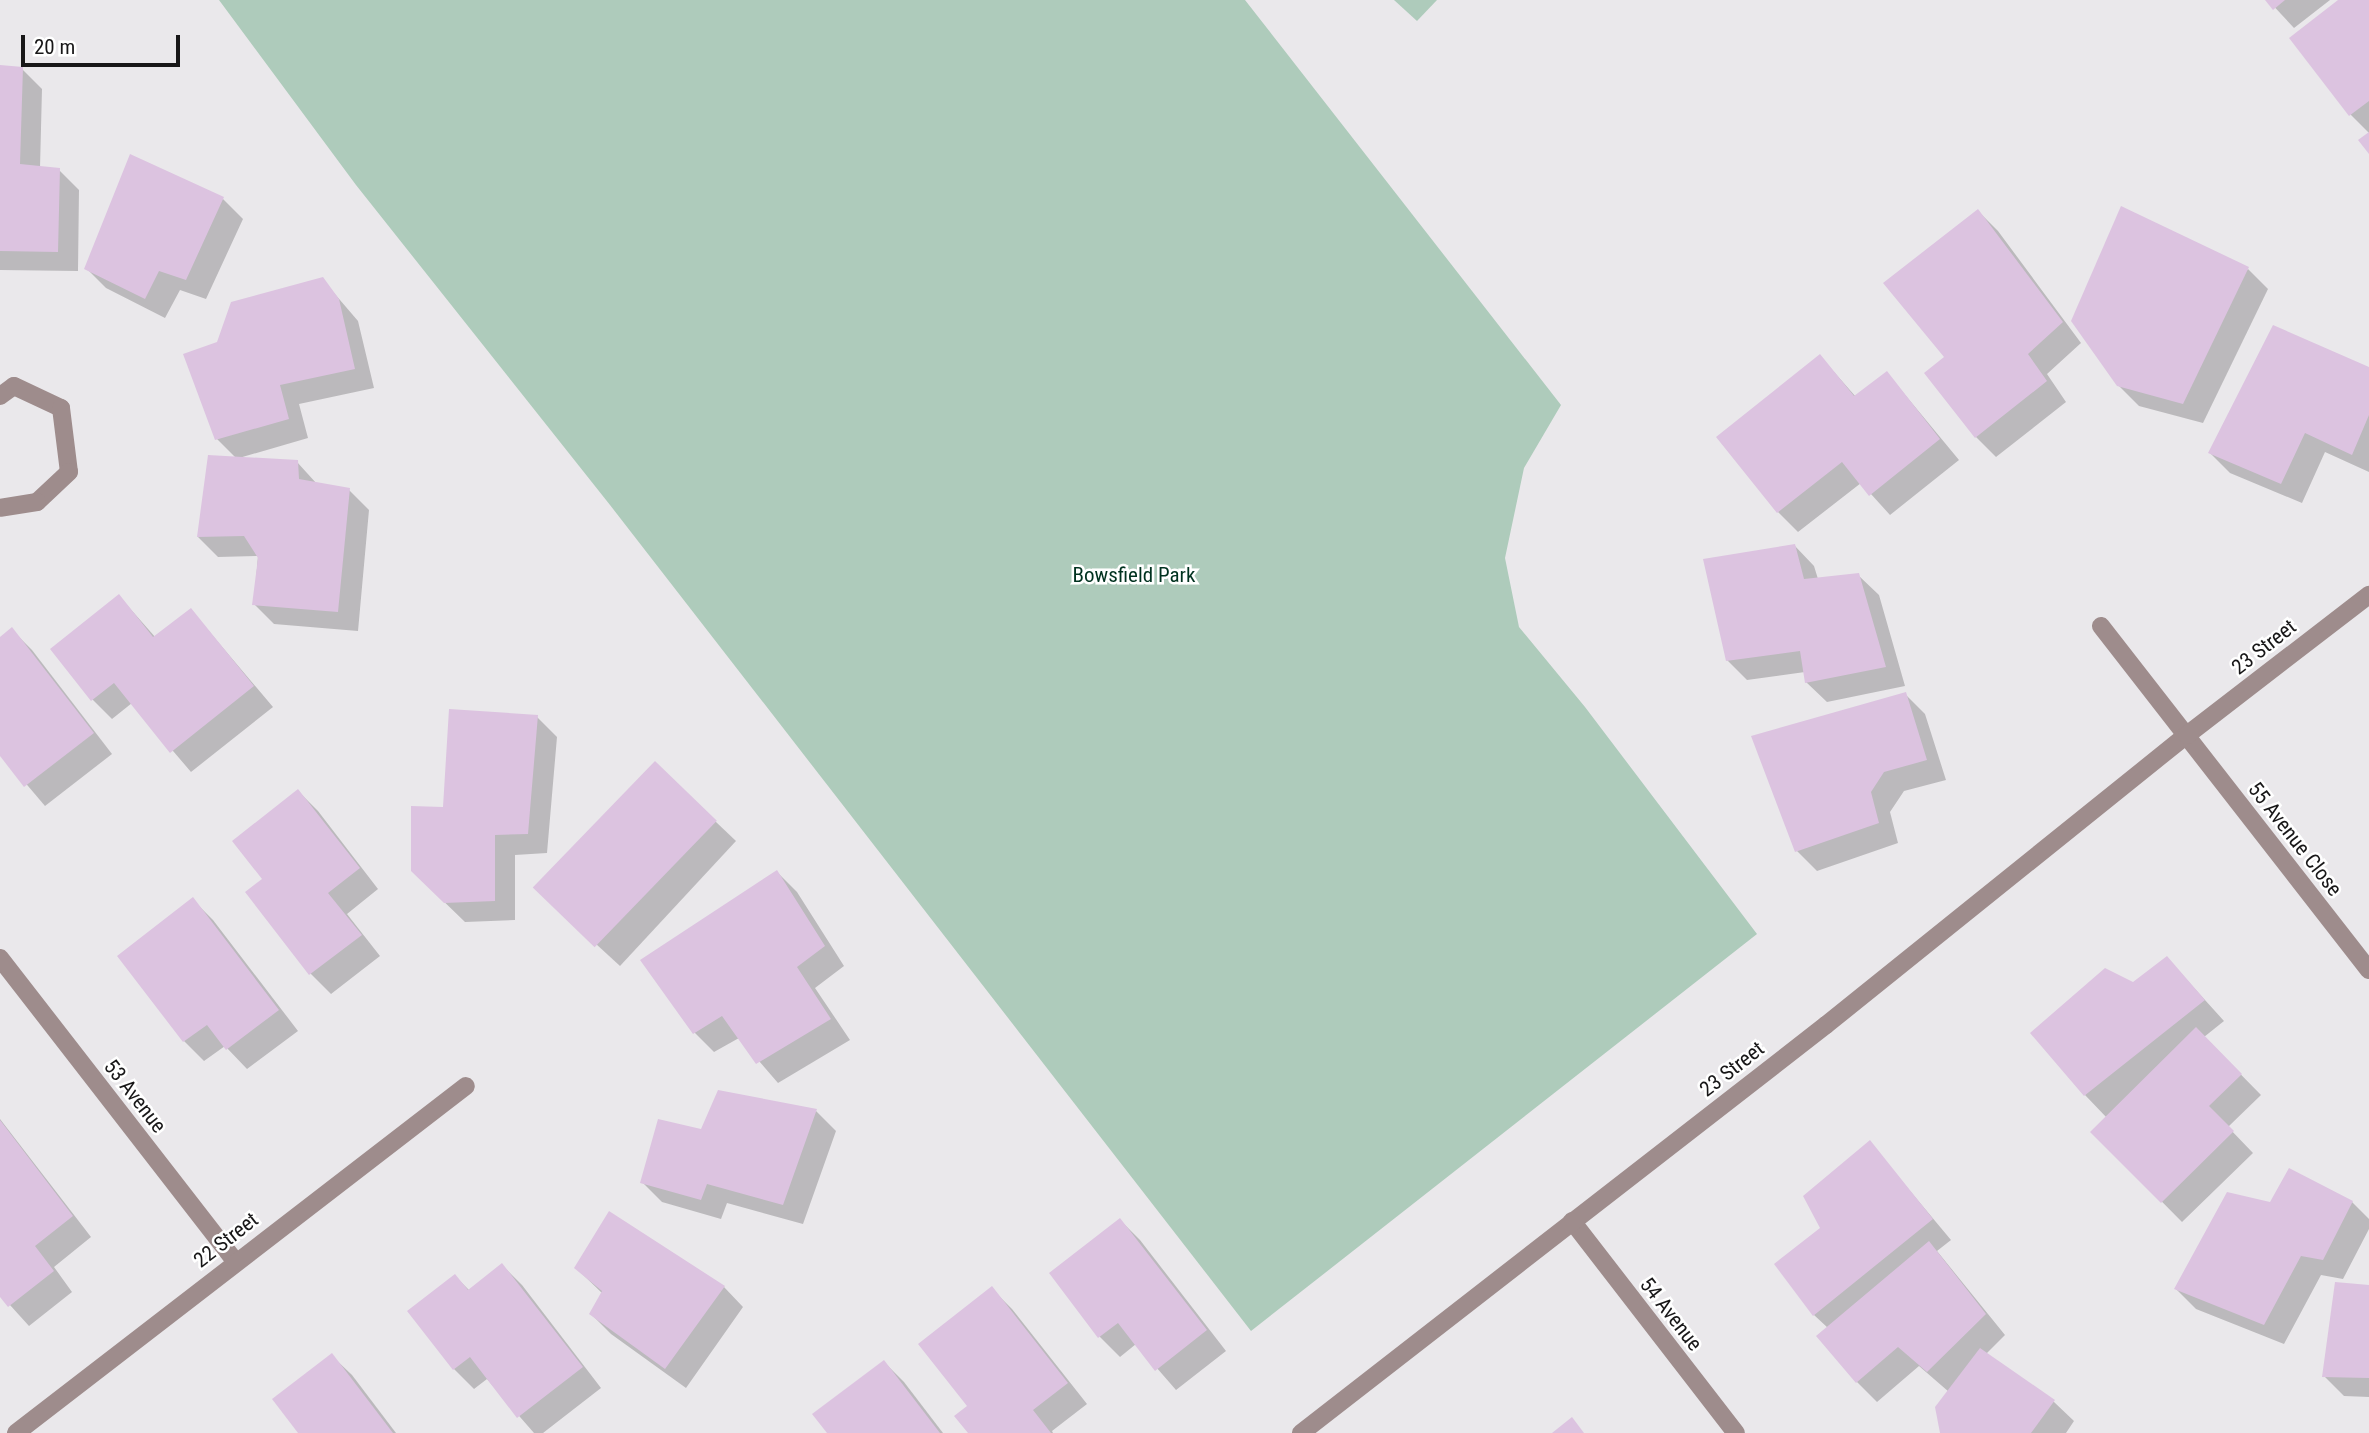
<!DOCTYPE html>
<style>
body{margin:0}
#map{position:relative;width:2369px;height:1433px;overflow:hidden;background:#eae8eb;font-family:"Roboto Condensed",sans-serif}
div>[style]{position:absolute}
.green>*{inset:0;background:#aecbbb}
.shadow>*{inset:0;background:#0003}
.building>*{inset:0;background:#dcc3e0;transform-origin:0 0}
.minor>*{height:18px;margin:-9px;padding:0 9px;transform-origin:9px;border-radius:9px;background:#9e8c8c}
.tertiary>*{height:18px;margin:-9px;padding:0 9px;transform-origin:9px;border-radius:9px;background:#9e8c8c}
span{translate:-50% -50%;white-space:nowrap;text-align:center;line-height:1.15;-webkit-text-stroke:5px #fff;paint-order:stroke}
.park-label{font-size:21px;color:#00321f}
.street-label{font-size:21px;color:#181718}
.scale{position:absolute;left:21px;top:35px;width:159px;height:32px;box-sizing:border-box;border:4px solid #181718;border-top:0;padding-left:9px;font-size:21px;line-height:24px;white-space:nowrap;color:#181718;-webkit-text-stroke:5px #fff;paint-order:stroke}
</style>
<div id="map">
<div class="green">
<i style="clip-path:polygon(219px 0,1245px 0,1561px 405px,1524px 468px,1505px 558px,1519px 627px,1585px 707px,1757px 934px,1251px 1331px,610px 505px,356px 185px)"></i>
<i style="clip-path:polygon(1394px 0,1437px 0,1417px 21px)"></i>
</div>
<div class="shadow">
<i style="clip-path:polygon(2268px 0,2330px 0,2294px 28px)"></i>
<i style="clip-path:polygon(2341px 0,2369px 0,2369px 133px,2351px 115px,2291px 38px)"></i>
<i style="clip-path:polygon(0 67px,22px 69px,42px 89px,40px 168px,59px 170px,79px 190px,78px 271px,0 270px)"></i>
<i style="clip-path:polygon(223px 199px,243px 219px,206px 299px,180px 290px,165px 318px,106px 288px,86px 268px)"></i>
<i style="clip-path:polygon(1978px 211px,1998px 231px,2081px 343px,2047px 374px,2066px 402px,1996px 457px,1976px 437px,1947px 358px)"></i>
<i style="clip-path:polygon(2248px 269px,2268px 289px,2203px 423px,2139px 406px,2118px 385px)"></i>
<i style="clip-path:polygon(322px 279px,358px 321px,374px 388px,299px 404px,308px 438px,239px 458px,297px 462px,317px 484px,349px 490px,369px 510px,358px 631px,274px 624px,254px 604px,258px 556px,218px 557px,198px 537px,237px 459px,217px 439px,219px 343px)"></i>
<i style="clip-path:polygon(1820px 356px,1856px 397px,1887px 373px,1959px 460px,1890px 515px,1861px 483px,1798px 532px,1778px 512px)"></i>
<i style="clip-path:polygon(2369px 369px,2369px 472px,2325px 452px,2302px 503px,2230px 473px,2210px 453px)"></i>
<i style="clip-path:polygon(1794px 545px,1814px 566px,1818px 579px,1858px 575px,1879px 595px,1905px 686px,1827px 702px,1806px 682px,1805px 672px,1747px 680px,1727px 660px)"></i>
<i style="clip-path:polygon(119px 596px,156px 638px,191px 610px,273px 707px,191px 772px,132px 703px,112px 719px,92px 699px)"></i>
<i style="clip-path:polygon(12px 630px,32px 650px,112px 754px,45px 806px,0 753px,0 639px)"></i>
<i style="clip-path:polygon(1905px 694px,1925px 714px,1946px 780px,1904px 791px,1890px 812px,1898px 843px,1817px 871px,1797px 851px)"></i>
<i style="clip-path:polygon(537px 717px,557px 737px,547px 853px,515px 855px,515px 920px,465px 922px,433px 891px,444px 809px)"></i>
<i style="clip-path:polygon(655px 764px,736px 841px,620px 966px,559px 910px)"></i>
<i style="clip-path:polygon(298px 791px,318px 811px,378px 889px,347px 914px,380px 956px,331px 994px,311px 974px,247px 893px,264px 879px)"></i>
<i style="clip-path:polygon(777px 872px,797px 892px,844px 966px,815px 988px,850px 1040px,778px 1083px,739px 1038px,714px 1052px,694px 1032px)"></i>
<i style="clip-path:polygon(193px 900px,213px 920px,298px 1031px,247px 1069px,225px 1046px,204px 1061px,184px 1041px,119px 956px)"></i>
<i style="clip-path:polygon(2167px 958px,2224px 1021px,2204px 1037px,2261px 1095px,2228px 1127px,2253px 1153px,2182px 1222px,2093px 1132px,2107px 1118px,2085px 1095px,2133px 984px)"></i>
<i style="clip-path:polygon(816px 1111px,836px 1131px,803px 1224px,727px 1203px,721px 1219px,662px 1202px,642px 1182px,702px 1131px)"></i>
<i style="clip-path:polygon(0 1119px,91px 1237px,54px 1267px,72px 1292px,29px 1326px,0 1294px)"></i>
<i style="clip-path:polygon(1870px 1143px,1951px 1240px,1937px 1251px,2005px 1335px,1986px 1354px,2054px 1402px,2074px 1421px,2066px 1433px,1942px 1433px,1949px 1392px,1919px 1366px,1877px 1402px,1857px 1382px,1828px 1328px,1814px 1315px,1822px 1229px)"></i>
<i style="clip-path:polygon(2290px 1171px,2352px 1202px,2369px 1219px,2369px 1229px,2343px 1279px,2321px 1275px,2284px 1344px,2196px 1309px,2176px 1289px,2271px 1204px)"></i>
<i style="clip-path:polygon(1120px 1220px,1140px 1240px,1226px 1351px,1176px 1390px,1136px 1344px,1120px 1357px,1100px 1337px,1051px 1274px)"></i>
<i style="clip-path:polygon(502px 1265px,522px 1285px,601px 1388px,543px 1433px,534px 1433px,487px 1379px,474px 1389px,454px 1369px,455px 1276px,470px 1291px)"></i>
<i style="clip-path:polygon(576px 1268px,724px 1287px,743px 1307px,686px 1388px,611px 1334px,591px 1314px,603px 1294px)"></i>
<i style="clip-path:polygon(2369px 1287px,2369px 1397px,2344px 1396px,2324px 1376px)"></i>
<i style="clip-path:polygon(992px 1289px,1012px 1309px,1087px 1404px,1052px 1431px,1053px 1433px,970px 1433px,969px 1406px)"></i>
<i style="clip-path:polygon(332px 1356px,352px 1375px,396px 1433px,300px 1433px)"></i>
<i style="clip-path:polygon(884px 1362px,904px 1382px,943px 1433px,829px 1433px)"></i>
</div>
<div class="building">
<i style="clip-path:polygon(2265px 0,2285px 0,2273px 10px)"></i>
<i style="clip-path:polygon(2338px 0,2369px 0,2369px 101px,2349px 116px,2289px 38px)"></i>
<i style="clip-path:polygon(0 65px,23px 67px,20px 164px,60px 168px,58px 252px,0 251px)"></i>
<i style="clip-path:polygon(2369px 132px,2369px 154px,2358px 140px)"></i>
<i style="clip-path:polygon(130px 154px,224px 197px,186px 280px,159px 271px,145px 299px,84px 269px)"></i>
<i style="clip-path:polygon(2121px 206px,2249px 267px,2183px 404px,2117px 386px,2071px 321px)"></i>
<i style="clip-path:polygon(1978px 209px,2063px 322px,2028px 354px,2047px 381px,1975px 438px,1924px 373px,1944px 357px,1883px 283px)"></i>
<i style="clip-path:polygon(323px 277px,339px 299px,355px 369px,280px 385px,289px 419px,215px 440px,183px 354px,217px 342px,231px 302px)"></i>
<i style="clip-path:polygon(2273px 325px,2369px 367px,2369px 415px,2352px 455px,2305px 433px,2281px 484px,2208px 453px)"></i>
<i style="clip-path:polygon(1820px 354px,1854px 396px,1887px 371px,1940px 439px,1869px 496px,1842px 462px,1777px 513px,1716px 437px)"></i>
<i style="clip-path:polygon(208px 455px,298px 460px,299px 479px,350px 488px,338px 612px,252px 605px,258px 558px,244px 536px,197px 537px)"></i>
<i style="clip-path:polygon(1795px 544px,1804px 579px,1859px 573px,1886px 667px,1805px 683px,1800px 651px,1726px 661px,1703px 559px)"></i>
<i style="clip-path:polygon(119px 594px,153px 637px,191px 608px,254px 686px,170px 753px,114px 683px,91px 701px,50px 649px)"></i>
<i style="clip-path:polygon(12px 627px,94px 733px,24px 787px,0 756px,0 637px)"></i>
<i style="clip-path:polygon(1906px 692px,1927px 760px,1884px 772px,1871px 792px,1879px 823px,1795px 852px,1751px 736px)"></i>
<i style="clip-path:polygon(449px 709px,538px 715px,528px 834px,495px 835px,495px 901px,444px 903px,411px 871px,411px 806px,443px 807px)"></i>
<i style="left:655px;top:761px;width:86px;height:176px;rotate:44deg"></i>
<i style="clip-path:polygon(298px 789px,360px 868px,328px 893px,362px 935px,309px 975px,245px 892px,262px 879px,232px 841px)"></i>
<i style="clip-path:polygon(777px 870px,825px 946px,797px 967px,831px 1019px,756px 1064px,722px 1016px,693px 1034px,640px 960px)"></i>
<i style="clip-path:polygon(193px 897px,279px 1010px,226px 1050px,207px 1025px,183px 1042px,117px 956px)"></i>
<i style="clip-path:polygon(2167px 956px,2205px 1000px,2084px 1096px,2030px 1033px,2105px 968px,2133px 982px)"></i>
<i style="clip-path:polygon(2196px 1027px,2242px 1074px,2209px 1106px,2234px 1131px,2161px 1203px,2090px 1132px)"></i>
<i style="clip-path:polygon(718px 1090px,817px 1109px,783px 1205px,707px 1184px,701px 1200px,640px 1183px,658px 1119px,701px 1129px)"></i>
<i style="clip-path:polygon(0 1120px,73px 1216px,35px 1246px,54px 1271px,8px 1307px,0 1297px)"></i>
<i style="clip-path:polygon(1870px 1140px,1933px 1219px,1813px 1316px,1774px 1264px,1820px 1228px,1803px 1196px)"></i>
<i style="clip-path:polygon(2289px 1168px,2353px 1201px,2323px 1260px,2301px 1256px,2264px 1325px,2174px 1289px,2227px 1192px,2270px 1202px)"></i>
<i style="clip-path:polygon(609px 1211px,725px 1286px,665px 1369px,589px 1314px,602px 1291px,574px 1268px)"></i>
<i style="clip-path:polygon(1120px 1218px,1207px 1330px,1155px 1371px,1118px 1323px,1098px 1338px,1049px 1273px)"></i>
<i style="clip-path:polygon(1929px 1241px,1986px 1314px,1927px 1372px,1898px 1347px,1856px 1383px,1816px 1336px)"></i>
<i style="clip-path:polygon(502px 1263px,583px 1367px,517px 1418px,470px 1357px,453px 1370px,407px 1311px,455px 1274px,468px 1290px)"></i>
<i style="clip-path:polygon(2335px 1282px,2369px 1285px,2369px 1378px,2322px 1377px)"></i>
<i style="clip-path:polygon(992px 1286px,1068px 1383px,1033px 1410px,1051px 1433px,968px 1433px,954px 1416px,967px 1406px,918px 1344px)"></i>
<i style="clip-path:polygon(1980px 1348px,2055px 1400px,2031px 1433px,1940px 1433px,1935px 1407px)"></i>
<i style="clip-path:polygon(332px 1353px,393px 1433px,298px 1433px,272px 1399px)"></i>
<i style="clip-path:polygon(884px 1360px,940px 1433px,827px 1433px,812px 1414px)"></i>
<i style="clip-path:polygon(1572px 1417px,1584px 1433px,1552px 1433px)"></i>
</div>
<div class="minor">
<i style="left:0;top:396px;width:17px;rotate:-36deg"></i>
<i style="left:14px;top:386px;width:52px;rotate:25.1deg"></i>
<i style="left:61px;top:408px;width:64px;rotate:82.9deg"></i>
<i style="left:69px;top:472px;width:44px;rotate:136.8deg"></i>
<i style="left:37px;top:502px;width:37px;rotate:171deg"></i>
<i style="left:2101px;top:626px;width:436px;rotate:52.1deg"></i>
<i style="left:0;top:958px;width:385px;rotate:52.2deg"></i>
<i style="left:1572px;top:1221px;width:268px;rotate:52.3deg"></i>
<i style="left:16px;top:1433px;width:568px;rotate:-37.64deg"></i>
</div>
<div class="tertiary">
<i style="left:1301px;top:1433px;width:665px;rotate:-37.85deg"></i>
<i style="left:1826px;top:1025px;width:463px;rotate:-38.8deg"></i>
<i style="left:2187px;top:735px;width:230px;rotate:-37.6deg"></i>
</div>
<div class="park-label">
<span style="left:1134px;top:575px">Bowsfield Park</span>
</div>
<div class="street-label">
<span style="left:2264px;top:647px;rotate:-38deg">23 Street</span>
<span style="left:2295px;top:839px;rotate:52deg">55 Avenue Close</span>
<span style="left:1732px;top:1069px;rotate:-38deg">23 Street</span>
<span style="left:135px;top:1096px;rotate:52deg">53 Avenue</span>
<span style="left:226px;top:1240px;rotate:-38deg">22 Street</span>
<span style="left:1671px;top:1314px;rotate:52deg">54 Avenue</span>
</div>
<div class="scale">20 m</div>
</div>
